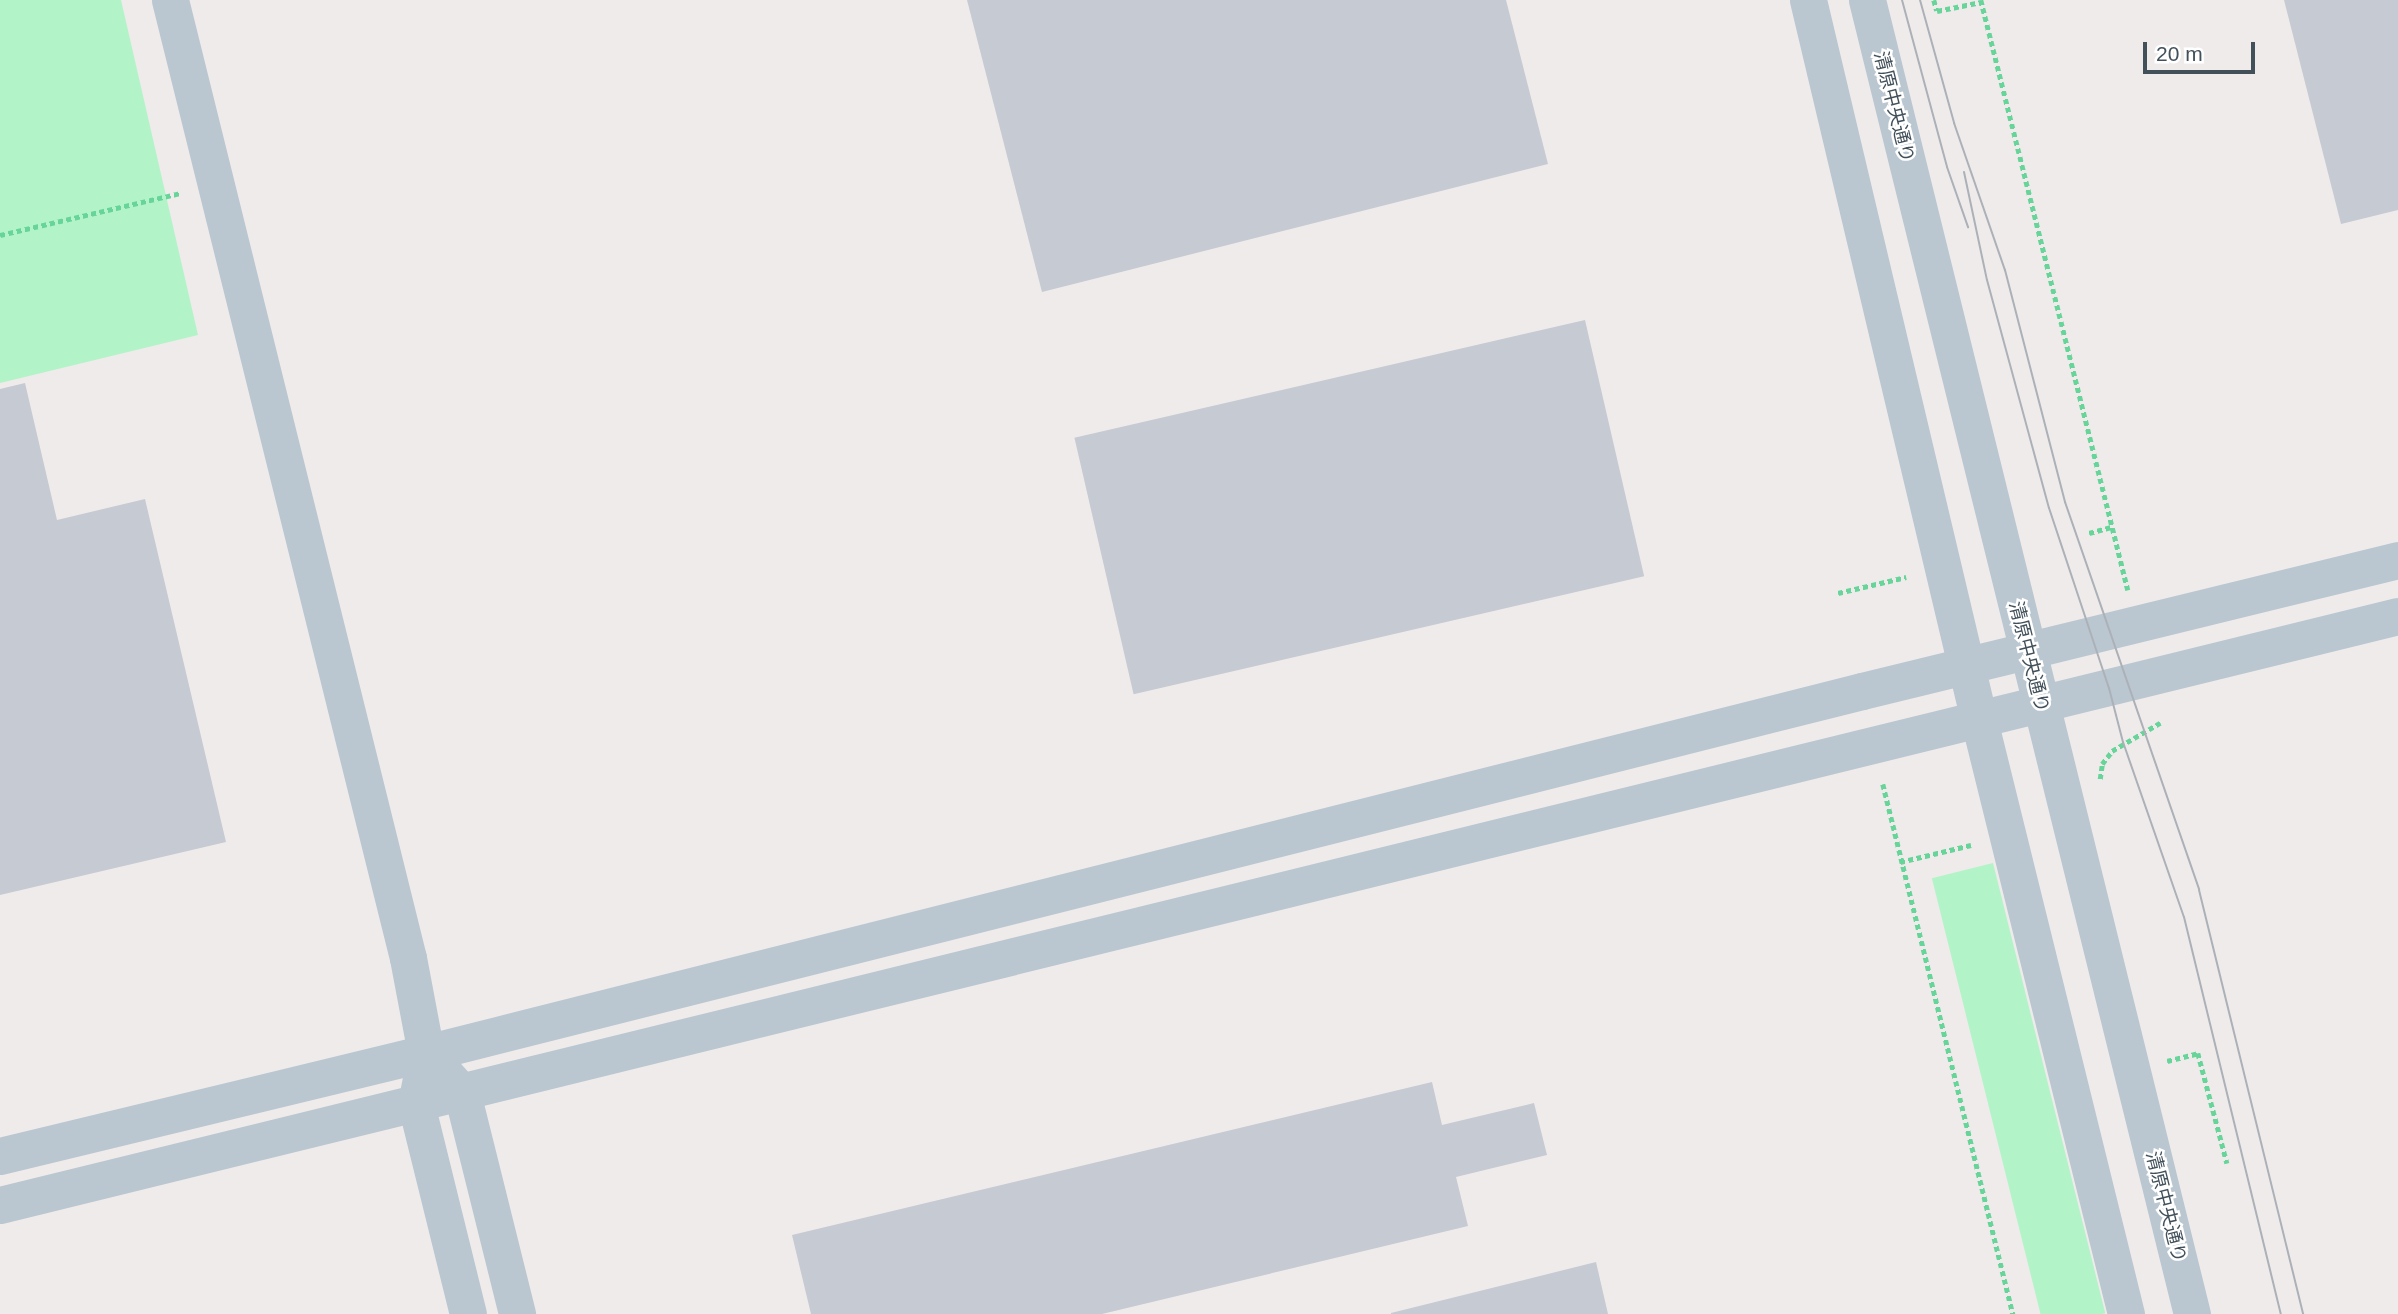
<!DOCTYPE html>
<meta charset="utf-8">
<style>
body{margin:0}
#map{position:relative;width:2398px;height:1314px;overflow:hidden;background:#efebeb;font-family:Helvetica,"Noto Sans JP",sans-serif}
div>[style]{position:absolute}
.green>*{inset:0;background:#b2f3c8;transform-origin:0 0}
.building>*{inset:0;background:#c6cad2;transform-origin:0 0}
.path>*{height:4.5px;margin-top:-2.25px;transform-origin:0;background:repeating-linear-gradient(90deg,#67d499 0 5px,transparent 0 8.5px)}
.tertiary>*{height:37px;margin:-18.5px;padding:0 18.5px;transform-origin:18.5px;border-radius:18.5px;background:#bac7d0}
.tram>*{height:2px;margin:-1px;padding:0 1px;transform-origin:1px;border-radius:1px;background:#acb1b7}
span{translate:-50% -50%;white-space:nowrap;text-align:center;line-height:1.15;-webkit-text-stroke:5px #fff;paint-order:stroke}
.street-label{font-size:19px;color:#42505a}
.scale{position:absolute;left:2143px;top:42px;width:112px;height:32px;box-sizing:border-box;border:4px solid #42505a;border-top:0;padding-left:9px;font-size:21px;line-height:24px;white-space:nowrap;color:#42505a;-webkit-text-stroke:5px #fff;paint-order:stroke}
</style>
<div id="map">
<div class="green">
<i style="clip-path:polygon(0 0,121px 0,198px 335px,0 383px)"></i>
<i style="left:1993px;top:863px;width:464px;height:63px;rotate:76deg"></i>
</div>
<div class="building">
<i style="clip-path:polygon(967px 0,1506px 0,1548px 164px,1042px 292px)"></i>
<i style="clip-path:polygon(2284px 0,2398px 0,2398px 210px,2341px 224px)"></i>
<i style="left:1585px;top:320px;width:263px;height:524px;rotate:77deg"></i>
<i style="clip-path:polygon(25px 383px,57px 520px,145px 499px,226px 842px,0 895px,0 389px)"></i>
<i style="clip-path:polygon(1432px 1082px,1442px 1125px,1534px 1103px,1547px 1155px,1456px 1177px,1468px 1226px,1102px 1314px,811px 1314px,792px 1235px)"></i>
<i style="clip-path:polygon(1596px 1262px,1608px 1314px,1391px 1314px,1391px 1313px)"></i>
</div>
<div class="path">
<i style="left:1934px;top:0;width:11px;rotate:75deg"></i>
<i style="left:1937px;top:11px;width:45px;rotate:-11.6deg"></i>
<i style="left:1981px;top:0;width:608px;rotate:76.01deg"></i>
<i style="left:0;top:235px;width:185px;rotate:-13.1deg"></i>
<i style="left:2089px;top:533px;width:24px;rotate:-15deg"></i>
<i style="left:1838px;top:593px;width:70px;rotate:-13.2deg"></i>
<i style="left:2100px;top:779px;width:15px;rotate:-82deg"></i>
<i style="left:2102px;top:764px;width:16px;rotate:-52deg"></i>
<i style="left:2112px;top:751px;width:56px;rotate:-30.3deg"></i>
<i style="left:1883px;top:784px;width:546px;rotate:76.22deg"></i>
<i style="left:1900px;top:862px;width:73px;rotate:-13.5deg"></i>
<i style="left:2167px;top:1061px;width:32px;rotate:-14deg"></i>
<i style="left:2198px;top:1053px;width:114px;rotate:75.2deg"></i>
</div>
<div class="tertiary">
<i style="left:170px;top:0;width:987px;rotate:76.05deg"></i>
<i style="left:408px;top:958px;width:97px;rotate:79.3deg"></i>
<i style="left:426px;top:1053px;width:52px;rotate:101.1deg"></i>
<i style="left:416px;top:1104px;width:216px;rotate:76.1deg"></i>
<i style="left:1808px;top:0;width:740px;rotate:76.64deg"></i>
<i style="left:1979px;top:720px;width:612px;rotate:76.1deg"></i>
<i style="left:1867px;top:0;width:1354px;rotate:76.11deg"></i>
<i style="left:446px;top:1075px;width:24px;rotate:48deg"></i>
<i style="left:462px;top:1093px;width:228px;rotate:76deg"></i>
<i style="left:0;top:1156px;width:438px;rotate:-13.6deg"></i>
<i style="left:426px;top:1053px;width:1481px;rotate:-14.15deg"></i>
<i style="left:1862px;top:691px;width:552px;rotate:-13.73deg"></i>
<i style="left:0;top:1205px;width:2469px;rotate:-13.8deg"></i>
</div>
<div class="tram">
<i style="left:1902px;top:0;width:173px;rotate:74.9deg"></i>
<i style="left:1947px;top:167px;width:64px;rotate:70.7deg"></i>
<i style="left:1920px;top:0;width:128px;rotate:74.5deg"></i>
<i style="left:1954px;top:123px;width:156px;rotate:70.9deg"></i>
<i style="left:2005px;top:270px;width:240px;rotate:75.5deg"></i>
<i style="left:2065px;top:502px;width:410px;rotate:70.9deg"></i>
<i style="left:2199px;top:890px;width:437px;rotate:76.2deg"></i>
<i style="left:1964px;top:172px;width:110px;rotate:78deg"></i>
<i style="left:1987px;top:280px;width:236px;rotate:74.8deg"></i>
<i style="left:2049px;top:508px;width:190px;rotate:71.6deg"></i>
<i style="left:2109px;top:688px;width:56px;rotate:75.5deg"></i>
<i style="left:2123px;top:742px;width:185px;rotate:70.8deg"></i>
<i style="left:2184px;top:917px;width:409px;rotate:76.3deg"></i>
</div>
<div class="street-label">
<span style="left:1894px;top:107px;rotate:76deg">清原中央通り</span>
<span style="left:2029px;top:657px;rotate:76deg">清原中央通り</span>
<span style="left:2166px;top:1207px;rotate:76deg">清原中央通り</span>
</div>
<div class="scale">20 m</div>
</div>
